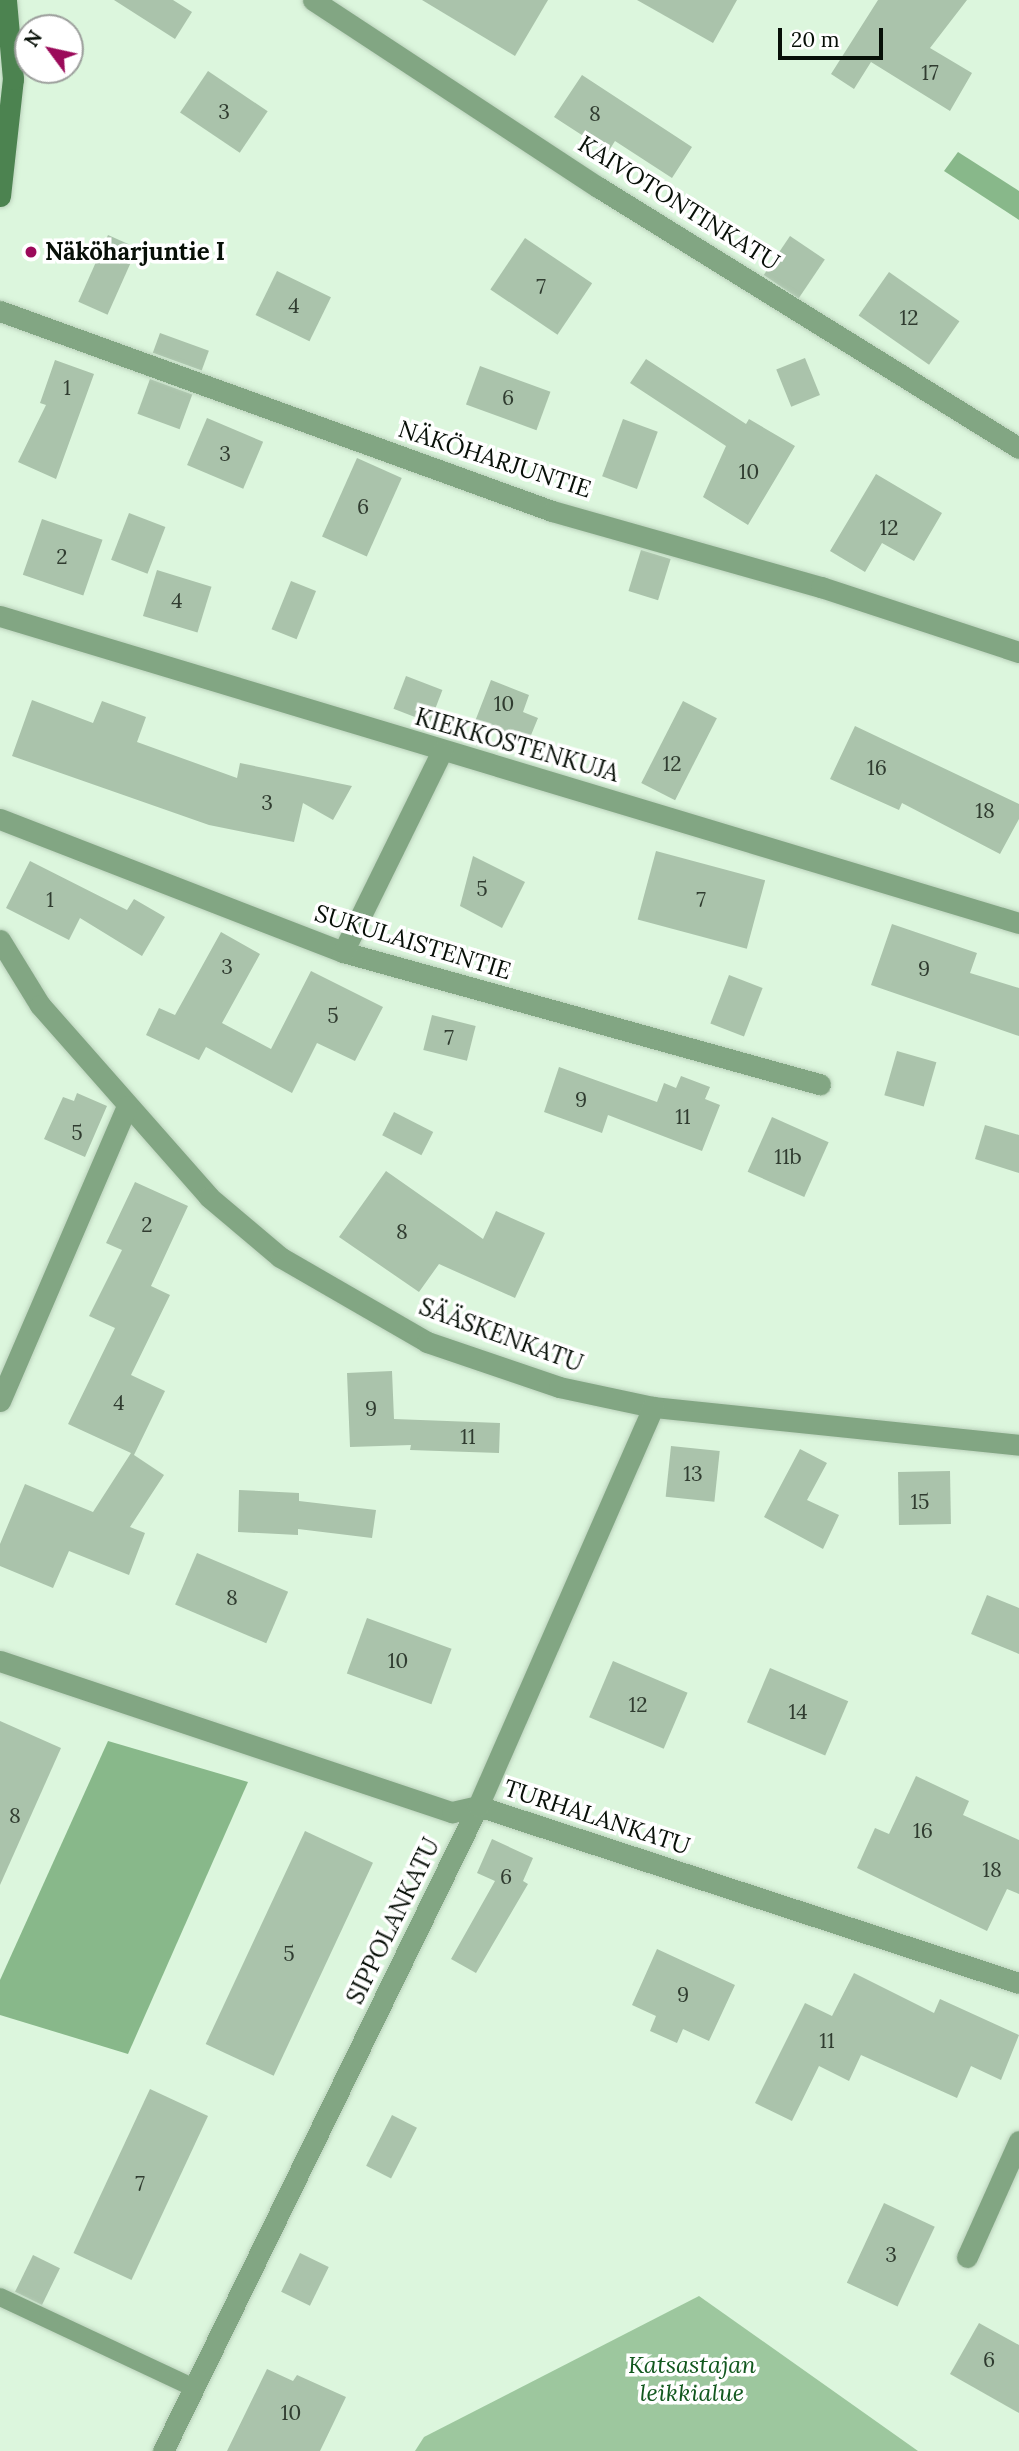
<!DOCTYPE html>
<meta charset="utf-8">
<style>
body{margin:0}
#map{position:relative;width:1019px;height:2451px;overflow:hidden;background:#dcf6dd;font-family:Lora,serif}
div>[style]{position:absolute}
.green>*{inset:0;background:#9dc79e}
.forest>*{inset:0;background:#88b88a}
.building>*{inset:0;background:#aac3ab;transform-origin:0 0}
.roads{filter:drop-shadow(0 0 2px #bad1bb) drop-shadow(0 0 2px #bad1bb)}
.lane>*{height:18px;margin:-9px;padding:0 9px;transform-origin:9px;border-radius:9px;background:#82a683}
.street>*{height:21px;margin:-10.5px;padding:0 10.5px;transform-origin:10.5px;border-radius:10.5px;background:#82a683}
.secondary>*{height:21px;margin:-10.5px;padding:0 10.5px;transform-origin:10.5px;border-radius:10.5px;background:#4c8350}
.dots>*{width:19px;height:19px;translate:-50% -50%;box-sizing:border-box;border:4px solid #fff;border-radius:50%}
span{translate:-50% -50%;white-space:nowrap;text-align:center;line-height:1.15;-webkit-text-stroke:7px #fff;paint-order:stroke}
.number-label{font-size:21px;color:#303c30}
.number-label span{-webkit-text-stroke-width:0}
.street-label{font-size:24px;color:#070f07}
.poi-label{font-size:24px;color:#070f07;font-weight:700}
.left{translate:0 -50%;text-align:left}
.park-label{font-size:24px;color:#12581e;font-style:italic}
.north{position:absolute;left:14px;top:14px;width:70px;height:70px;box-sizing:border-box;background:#fff;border:2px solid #9c9f9c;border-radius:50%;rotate:303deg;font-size:19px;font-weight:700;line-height:28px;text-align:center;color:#070f07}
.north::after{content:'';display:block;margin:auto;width:24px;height:32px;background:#9b0a5a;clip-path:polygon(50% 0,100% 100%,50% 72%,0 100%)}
.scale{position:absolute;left:778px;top:28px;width:105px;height:32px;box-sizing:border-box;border:4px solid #070f07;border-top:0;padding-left:9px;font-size:21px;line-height:24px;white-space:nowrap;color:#070f07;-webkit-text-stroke:5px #fff;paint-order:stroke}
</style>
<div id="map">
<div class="green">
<i style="clip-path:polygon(699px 2296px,918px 2451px,415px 2451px,424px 2437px)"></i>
</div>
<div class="forest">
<i style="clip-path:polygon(958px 152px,1019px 191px,1019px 220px,944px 171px)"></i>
<i style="clip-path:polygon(108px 1741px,248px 1782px,128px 2054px,0 2015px,0 1980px)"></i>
</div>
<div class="building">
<i style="clip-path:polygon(114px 0,173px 0,192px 12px,175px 39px)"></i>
<i style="clip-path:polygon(422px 0,548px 0,515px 56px)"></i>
<i style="clip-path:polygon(637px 0,737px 0,713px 43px)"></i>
<i style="clip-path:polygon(878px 0,967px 0,930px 48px,972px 73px,950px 111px,871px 62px,854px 89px,831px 74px)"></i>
<i style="left:208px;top:71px;width:72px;height:50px;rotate:34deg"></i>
<i style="clip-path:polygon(582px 75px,692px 147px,672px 178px,615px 141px,608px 152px,554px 117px)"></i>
<i style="left:108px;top:235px;width:32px;height:73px;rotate:24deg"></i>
<i style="left:790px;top:236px;width:42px;height:47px;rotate:34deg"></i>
<i style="left:525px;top:238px;width:81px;height:62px;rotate:34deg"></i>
<i style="left:277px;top:271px;width:60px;height:49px;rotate:26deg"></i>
<i style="left:889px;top:272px;width:86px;height:53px;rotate:35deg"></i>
<i style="left:160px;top:333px;width:52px;height:21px;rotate:20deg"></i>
<i style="left:805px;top:358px;width:40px;height:31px;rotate:68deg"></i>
<i style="clip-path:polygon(646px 359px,746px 424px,749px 419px,795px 446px,748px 525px,703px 497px,726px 446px,630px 383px)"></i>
<i style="clip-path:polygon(55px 360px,94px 374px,56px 479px,18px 462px,46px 405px,40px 403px)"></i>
<i style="left:480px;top:366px;width:75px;height:41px;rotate:20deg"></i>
<i style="left:150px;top:379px;width:45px;height:37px;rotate:20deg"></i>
<i style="left:207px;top:418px;width:61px;height:51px;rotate:23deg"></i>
<i style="left:623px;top:419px;width:37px;height:61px;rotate:20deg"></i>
<i style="left:357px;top:458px;width:49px;height:86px;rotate:24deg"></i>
<i style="clip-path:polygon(876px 474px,942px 513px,914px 561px,882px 543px,865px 572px,830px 551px)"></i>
<i style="left:129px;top:513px;width:39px;height:50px;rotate:21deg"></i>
<i style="left:42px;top:519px;width:64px;height:59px;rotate:19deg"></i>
<i style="left:641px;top:550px;width:31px;height:43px;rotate:17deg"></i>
<i style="left:157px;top:570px;width:57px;height:48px;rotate:17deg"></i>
<i style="left:291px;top:581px;width:27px;height:52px;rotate:22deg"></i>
<i style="left:406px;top:676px;width:39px;height:35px;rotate:21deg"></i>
<i style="clip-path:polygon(491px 680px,529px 695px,523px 712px,538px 718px,527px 745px,474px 724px)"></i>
<i style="clip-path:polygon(32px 700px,93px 723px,102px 701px,146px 717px,137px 742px,237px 778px,240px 763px,352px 786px,333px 820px,303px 803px,294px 842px,209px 825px,12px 756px)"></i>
<i style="left:683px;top:701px;width:38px;height:92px;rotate:27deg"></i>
<i style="clip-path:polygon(855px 726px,1019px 804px,1019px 819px,1000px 854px,902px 803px,899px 810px,830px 779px)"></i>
<i style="left:656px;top:851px;width:113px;height:71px;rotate:15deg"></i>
<i style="clip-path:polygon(473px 856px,525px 882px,502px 928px,460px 906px)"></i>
<i style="clip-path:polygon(30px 861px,127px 910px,134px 899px,165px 917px,142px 956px,80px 918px,69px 940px,6px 908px)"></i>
<i style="clip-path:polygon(892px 924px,977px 953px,970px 973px,1019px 988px,1019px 1036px,871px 985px)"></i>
<i style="clip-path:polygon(221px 932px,260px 954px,222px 1023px,271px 1049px,311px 971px,383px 1007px,355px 1061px,317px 1043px,292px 1093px,206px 1047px,199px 1060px,146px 1035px,159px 1008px,175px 1015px)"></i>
<i style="left:729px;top:975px;width:36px;height:52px;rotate:21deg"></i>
<i style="left:432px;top:1015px;width:45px;height:36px;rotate:14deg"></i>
<i style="left:897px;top:1051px;width:41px;height:46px;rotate:16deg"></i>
<i style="clip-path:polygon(559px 1067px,657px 1102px,664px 1083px,676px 1088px,681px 1076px,710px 1087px,705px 1099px,720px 1105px,702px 1151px,608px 1115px,602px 1133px,544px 1112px)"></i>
<i style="clip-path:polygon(77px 1093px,107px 1106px,85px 1157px,44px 1139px,63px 1097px,74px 1101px)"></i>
<i style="left:394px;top:1112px;width:44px;height:26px;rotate:27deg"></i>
<i style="left:772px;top:1117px;width:62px;height:60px;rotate:24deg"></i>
<i style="clip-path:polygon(985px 1125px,1019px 1135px,1019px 1173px,975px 1159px)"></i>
<i style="clip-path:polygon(386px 1171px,483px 1239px,496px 1211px,545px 1233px,515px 1298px,439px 1264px,419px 1292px,339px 1237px)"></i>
<i style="clip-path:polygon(135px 1182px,188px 1206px,151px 1286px,170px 1295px,131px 1375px,165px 1391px,134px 1455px,164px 1475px,130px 1527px,145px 1533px,129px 1575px,69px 1551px,53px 1588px,0 1566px,0 1544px,25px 1484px,93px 1512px,131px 1453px,68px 1424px,115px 1328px,89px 1316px,122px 1250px,106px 1243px)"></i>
<i style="clip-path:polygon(392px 1371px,394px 1419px,500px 1423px,499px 1453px,410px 1450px,411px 1445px,350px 1447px,347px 1373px)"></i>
<i style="left:671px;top:1446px;width:49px;height:51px;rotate:6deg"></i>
<i style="clip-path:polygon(800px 1449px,827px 1463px,807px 1500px,839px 1515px,823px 1549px,764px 1517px)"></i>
<i style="left:950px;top:1471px;width:53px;height:52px;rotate:89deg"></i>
<i style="clip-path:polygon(239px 1490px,299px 1493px,299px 1501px,376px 1510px,372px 1538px,298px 1529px,298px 1535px,238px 1532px)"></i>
<i style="left:197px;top:1553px;width:99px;height:56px;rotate:23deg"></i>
<i style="clip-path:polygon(987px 1595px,1019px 1608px,1019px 1654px,971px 1634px)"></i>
<i style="left:367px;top:1618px;width:90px;height:59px;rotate:20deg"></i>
<i style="left:613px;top:1661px;width:81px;height:61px;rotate:23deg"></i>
<i style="left:770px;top:1668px;width:85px;height:59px;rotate:23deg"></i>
<i style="clip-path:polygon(0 1721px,61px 1748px,0 1885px)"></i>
<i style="clip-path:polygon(916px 1776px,969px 1801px,963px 1815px,1019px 1840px,1019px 1894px,1007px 1889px,987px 1931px,857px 1868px,875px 1828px,889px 1834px)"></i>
<i style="left:305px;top:1831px;width:75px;height:235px;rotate:25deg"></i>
<i style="clip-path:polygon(492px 1839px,533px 1858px,523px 1881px,528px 1884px,476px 1973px,451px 1959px,495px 1881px,477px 1873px)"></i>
<i style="clip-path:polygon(657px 1949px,735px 1985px,709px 2041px,683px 2029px,677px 2043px,650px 2031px,656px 2016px,632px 2005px)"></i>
<i style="clip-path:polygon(854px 1973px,934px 2013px,940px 1999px,1019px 2035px,1001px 2080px,971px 2066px,957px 2098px,861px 2055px,849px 2081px,819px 2066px,792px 2121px,755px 2103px,805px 2003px,832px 2016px)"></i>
<i style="left:150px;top:2089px;width:64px;height:181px;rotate:25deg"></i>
<i style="left:392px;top:2115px;width:28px;height:57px;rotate:27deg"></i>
<i style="left:884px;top:2203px;width:56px;height:88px;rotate:25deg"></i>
<i style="left:300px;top:2253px;width:32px;height:43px;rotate:26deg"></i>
<i style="left:33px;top:2255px;width:30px;height:41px;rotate:26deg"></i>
<i style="clip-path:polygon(979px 2323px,1019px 2345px,1019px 2413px,950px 2374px)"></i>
<i style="clip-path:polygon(267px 2369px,293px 2381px,297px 2375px,346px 2397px,320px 2451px,227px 2451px)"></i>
</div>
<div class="roads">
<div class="lane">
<i style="left:0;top:2297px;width:214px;rotate:25.1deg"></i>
</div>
<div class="street">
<i style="left:313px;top:0;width:341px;rotate:33.3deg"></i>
<i style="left:598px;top:187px;width:495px;rotate:31.8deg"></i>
<i style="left:0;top:311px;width:587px;rotate:19.92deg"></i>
<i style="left:552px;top:511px;width:280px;rotate:15.8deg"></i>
<i style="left:821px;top:587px;width:208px;rotate:18.2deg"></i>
<i style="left:0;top:616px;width:1064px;rotate:16.77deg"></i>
<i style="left:0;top:819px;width:368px;rotate:21.2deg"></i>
<i style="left:343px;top:952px;width:495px;rotate:15.5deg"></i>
<i style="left:0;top:940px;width:76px;rotate:58.4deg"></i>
<i style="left:40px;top:1005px;width:256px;rotate:48.6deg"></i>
<i style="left:209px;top:1197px;width:93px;rotate:40.2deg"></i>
<i style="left:280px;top:1257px;width:170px;rotate:30deg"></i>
<i style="left:427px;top:1342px;width:139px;rotate:18.8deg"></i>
<i style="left:559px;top:1387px;width:96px;rotate:12deg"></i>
<i style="left:653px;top:1407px;width:368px;rotate:5.9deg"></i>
<i style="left:343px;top:952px;width:224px;rotate:-63.8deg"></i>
<i style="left:0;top:1401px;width:321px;rotate:-66.7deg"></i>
<i style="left:0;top:1661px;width:477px;rotate:18.5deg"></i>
<i style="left:452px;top:1812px;width:27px;rotate:-13deg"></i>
<i style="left:478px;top:1806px;width:569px;rotate:18.12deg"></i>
<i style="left:967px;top:2257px;width:127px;rotate:-65.9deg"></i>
<i style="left:163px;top:2451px;width:718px;rotate:-63.97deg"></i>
<i style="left:478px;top:1806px;width:436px;rotate:-66.3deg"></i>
</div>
<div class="secondary">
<i style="left:0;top:196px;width:118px;rotate:-83.7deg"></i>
<i style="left:13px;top:79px;width:79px;rotate:-95.1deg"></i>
</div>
</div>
<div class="dots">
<i style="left:31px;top:252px;background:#9b0a5a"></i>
</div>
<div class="number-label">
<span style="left:930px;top:73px">17</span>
<span style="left:224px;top:112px">3</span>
<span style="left:595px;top:114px">8</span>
<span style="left:541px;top:287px">7</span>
<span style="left:294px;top:306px">4</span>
<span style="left:909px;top:318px">12</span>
<span style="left:67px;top:388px">1</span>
<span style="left:508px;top:398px">6</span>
<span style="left:225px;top:454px">3</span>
<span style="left:749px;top:472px">10</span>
<span style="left:363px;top:507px">6</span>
<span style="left:889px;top:528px">12</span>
<span style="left:62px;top:557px">2</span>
<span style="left:177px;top:601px">4</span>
<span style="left:504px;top:704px">10</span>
<span style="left:672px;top:764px">12</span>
<span style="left:877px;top:768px">16</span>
<span style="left:267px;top:803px">3</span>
<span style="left:985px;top:811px">18</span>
<span style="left:482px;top:889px">5</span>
<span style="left:50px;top:900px">1</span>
<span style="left:701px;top:900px">7</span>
<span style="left:227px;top:967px">3</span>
<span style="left:924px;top:969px">9</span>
<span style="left:333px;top:1016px">5</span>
<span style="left:449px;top:1038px">7</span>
<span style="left:581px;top:1100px">9</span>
<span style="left:683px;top:1117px">11</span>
<span style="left:77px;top:1133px">5</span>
<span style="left:788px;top:1157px">11b</span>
<span style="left:147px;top:1225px">2</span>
<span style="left:402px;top:1232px">8</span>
<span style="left:119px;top:1403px">4</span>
<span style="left:371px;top:1409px">9</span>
<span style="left:468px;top:1437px">11</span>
<span style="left:693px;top:1474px">13</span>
<span style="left:920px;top:1502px">15</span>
<span style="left:232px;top:1598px">8</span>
<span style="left:398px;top:1661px">10</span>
<span style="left:638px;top:1705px">12</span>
<span style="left:798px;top:1712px">14</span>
<span style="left:15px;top:1816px">8</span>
<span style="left:923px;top:1831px">16</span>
<span style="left:992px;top:1870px">18</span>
<span style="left:506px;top:1877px">6</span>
<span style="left:289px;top:1954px">5</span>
<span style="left:683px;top:1995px">9</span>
<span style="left:827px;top:2041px">11</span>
<span style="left:140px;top:2184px">7</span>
<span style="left:891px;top:2255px">3</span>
<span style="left:989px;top:2360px">6</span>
<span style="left:291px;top:2413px">10</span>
</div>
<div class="street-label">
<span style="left:679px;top:203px;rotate:32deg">KAIVOTONTINKATU</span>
<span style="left:495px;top:459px;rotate:18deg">NÄKÖHARJUNTIE</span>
<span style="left:517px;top:745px;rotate:16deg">KIEKKOSTENKUJA</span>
<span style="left:413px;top:942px;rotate:17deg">SUKULAISTENTIE</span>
<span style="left:501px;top:1335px;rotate:20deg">SÄÄSKENKATU</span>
<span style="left:597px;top:1817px;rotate:18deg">TURHALANKATU</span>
<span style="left:393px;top:1921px;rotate:-64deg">SIPPOLANKATU</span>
</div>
<div class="poi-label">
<span class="left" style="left:45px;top:252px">Näköharjuntie I</span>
</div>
<div class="park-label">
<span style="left:692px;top:2379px">Katsastajan<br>leikkialue</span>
</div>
<div class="north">N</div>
<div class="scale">20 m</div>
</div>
